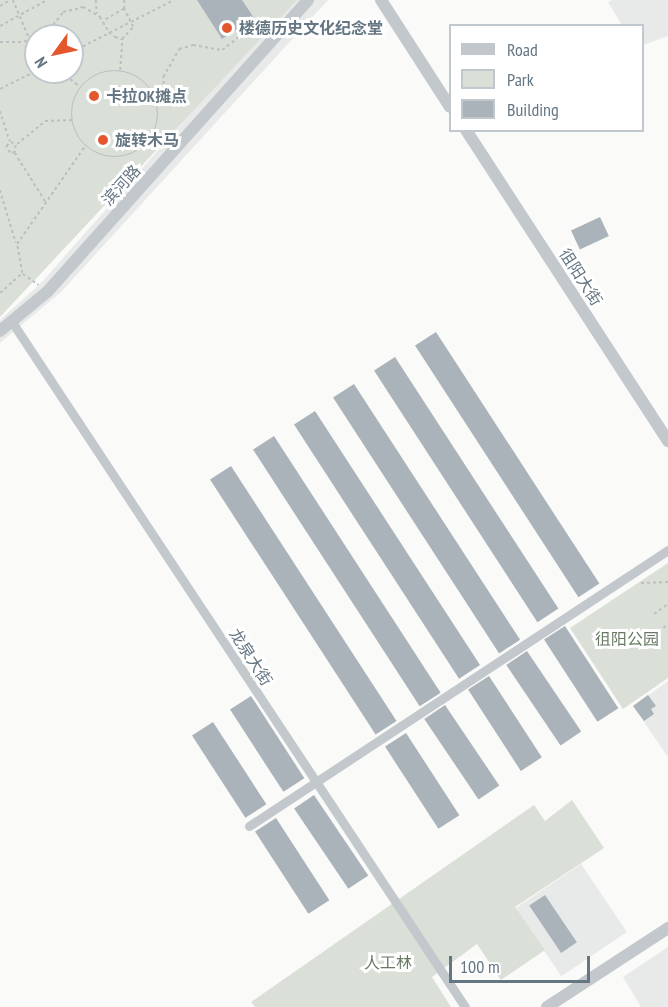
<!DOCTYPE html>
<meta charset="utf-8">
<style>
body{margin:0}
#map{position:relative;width:668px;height:1007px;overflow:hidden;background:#fafaf8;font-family:"PT Sans Narrow","Noto Sans SC",sans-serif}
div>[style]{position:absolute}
.built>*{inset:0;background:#e8e9e9;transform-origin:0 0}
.green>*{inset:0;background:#dadfd7}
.building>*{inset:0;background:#aab3b9;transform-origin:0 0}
.round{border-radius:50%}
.path>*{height:1.5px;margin-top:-0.75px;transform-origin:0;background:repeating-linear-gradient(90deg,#bbbfc2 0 3px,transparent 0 6px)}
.path>.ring{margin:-0.75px;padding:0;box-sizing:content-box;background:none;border:1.5px solid #bbbfc2;border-radius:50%}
.minor>*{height:9px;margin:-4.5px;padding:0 4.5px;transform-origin:4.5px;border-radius:4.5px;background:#c3c8cc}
.tertiary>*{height:12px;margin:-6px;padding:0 6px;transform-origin:6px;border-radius:6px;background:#c3c8cc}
.dots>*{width:16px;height:16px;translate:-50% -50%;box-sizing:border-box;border:3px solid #fff;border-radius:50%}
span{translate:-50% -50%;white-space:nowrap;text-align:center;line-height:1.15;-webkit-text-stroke:6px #fff;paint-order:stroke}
.poi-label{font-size:16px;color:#657683;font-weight:700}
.left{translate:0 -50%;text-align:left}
.street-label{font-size:16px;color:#657683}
.park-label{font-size:16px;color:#687a64}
.legend{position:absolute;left:449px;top:24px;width:195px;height:108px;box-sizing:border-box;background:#fff;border:2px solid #c1c8cd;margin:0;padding:8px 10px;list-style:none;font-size:18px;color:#657683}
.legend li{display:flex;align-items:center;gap:12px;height:30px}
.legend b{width:30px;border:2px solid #c1c8cd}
.north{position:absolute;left:24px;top:24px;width:60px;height:60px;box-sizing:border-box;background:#fff;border:2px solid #c1c8cd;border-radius:50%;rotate:237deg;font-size:16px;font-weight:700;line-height:24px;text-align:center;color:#657683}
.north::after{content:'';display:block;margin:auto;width:21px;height:27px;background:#e4572e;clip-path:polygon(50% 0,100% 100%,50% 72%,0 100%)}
.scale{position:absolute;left:449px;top:956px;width:141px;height:27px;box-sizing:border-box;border:3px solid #657683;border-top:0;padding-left:8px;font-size:18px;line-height:21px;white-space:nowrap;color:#657683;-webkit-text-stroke:4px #fff;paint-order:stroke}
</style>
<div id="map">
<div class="built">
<i style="clip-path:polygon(290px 0,328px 0,61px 292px,0 343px,0 320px,42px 282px)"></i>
<i style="clip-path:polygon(612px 0,668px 0,668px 36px,643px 45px,642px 26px,622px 25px,608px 2px)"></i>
<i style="clip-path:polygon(668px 681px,668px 757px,633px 706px)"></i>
<i style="left:581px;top:864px;width:82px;height:79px;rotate:56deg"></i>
<i style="clip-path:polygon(668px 947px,668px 1007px,641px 1007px,623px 977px)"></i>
</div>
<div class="green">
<i style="clip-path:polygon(evenodd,0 0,297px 0,0 317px,0 0,36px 36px,72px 36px,72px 72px,36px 72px,36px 36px)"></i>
<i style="clip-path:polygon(668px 563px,668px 678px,623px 709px,570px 628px)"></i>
<i style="clip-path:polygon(572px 800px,604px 848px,515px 907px,545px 950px,501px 980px,477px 944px,432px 977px,451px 1007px,255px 1007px,251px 1002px,534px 805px,545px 821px)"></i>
</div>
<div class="building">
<i style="clip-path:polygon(197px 0,242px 0,254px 18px,222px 39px)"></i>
<i class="round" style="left:97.5px;top:135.5px;width:11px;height:11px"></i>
<i style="left:600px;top:217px;width:21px;height:32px;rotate:65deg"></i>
<i style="left:436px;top:332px;width:300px;height:25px;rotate:57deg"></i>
<i style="left:395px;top:357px;width:300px;height:25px;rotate:57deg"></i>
<i style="left:354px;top:384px;width:305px;height:25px;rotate:57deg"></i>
<i style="left:315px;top:411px;width:303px;height:25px;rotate:57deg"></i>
<i style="left:274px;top:436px;width:306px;height:25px;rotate:57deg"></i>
<i style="left:231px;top:466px;width:304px;height:25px;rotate:57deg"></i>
<i style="left:565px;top:626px;width:98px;height:25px;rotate:57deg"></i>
<i style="left:527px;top:651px;width:97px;height:25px;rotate:56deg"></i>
<i style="left:489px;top:676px;width:97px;height:25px;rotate:57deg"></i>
<i style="clip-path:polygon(648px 695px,656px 706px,651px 709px,654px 714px,644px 721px,633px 706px)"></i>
<i style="left:251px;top:696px;width:98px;height:25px;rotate:57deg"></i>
<i style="left:445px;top:705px;width:97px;height:25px;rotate:56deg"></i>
<i style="left:213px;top:722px;width:98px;height:25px;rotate:57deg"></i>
<i style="left:406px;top:733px;width:98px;height:25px;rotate:57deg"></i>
<i style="left:314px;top:795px;width:97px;height:24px;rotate:56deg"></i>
<i style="left:276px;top:818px;width:98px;height:25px;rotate:57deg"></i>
<i style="left:545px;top:895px;width:57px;height:19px;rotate:56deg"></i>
</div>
<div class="path">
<i style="left:13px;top:0;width:41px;rotate:67.2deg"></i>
<i style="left:96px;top:0;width:14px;rotate:86deg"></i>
<i style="left:0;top:6px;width:12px;rotate:-31deg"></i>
<i style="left:124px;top:9px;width:9px;rotate:-90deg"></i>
<i style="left:0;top:26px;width:54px;rotate:-29deg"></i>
<i style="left:0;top:42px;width:24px"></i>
<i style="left:24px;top:42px;width:34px;rotate:-30deg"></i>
<i style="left:53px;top:25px;width:16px;rotate:-52deg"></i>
<i style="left:63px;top:12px;width:21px;rotate:-14deg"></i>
<i style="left:83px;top:7px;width:20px;rotate:30deg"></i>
<i style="left:100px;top:17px;width:17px;rotate:59deg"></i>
<i style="left:109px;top:32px;width:8px;rotate:40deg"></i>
<i style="left:115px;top:37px;width:7px;rotate:16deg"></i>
<i style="left:122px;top:39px;width:16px;rotate:-47deg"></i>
<i style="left:133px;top:27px;width:20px;rotate:-117deg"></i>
<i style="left:124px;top:9px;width:24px;rotate:150deg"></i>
<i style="left:72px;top:52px;width:114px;rotate:-27deg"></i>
<i style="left:120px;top:70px;width:31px;rotate:-86deg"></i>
<i class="ring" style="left:72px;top:71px;width:84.5px;height:84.5px"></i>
<i style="left:61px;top:72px;width:23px;rotate:38deg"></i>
<i style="left:0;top:89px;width:40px;rotate:-26.6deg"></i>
<i style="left:157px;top:103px;width:10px;rotate:-45deg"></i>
<i style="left:164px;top:96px;width:19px;rotate:-93deg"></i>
<i style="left:163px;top:77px;width:32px;rotate:-60deg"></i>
<i style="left:179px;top:49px;width:15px;rotate:-16deg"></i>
<i style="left:193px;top:45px;width:29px;rotate:10deg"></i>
<i style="left:222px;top:50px;width:46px;rotate:-37.9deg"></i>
<i style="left:0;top:111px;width:32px;rotate:72deg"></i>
<i style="left:17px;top:144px;width:36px;rotate:-39deg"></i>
<i style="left:45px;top:121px;width:27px;rotate:-2deg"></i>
<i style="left:15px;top:153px;width:5px;rotate:180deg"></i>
<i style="left:10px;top:153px;width:8px;rotate:-120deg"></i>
<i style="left:6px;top:146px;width:6px;rotate:-39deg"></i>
<i style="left:11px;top:142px;width:6px;rotate:31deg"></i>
<i style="left:16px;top:145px;width:8px;rotate:97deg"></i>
<i style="left:15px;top:153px;width:57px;rotate:58deg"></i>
<i style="left:0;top:190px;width:55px;rotate:73.2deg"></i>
<i style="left:23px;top:274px;width:19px;rotate:35deg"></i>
<i style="left:0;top:293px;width:30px;rotate:-42deg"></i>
<i style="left:22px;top:273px;width:29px;rotate:-100deg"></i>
<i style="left:17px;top:244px;width:119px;rotate:-55.2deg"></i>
<i style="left:641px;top:583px;width:27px;rotate:-2deg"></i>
<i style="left:654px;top:614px;width:17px;rotate:-36deg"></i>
<i style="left:663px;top:628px;width:6px;rotate:-39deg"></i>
</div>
<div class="minor">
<i style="left:12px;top:322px;width:821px;rotate:56.52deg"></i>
<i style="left:249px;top:826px;width:502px;rotate:-33.37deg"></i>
</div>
<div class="tertiary">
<i style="left:381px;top:0;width:127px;rotate:57.2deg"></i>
<i style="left:466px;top:130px;width:371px;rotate:57deg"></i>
<i style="left:0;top:331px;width:62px;rotate:-39.8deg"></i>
<i style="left:48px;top:291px;width:390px;rotate:-48.2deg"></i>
<i style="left:547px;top:1007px;width:145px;rotate:-33.1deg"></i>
</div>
<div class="dots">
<i style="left:227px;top:28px;background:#e4572e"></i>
<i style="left:94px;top:96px;background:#e4572e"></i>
<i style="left:103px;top:140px;background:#e4572e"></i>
</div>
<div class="poi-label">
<span class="left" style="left:239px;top:28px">楼德历史文化纪念堂</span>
<span class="left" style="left:106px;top:96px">卡拉OK摊点</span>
<span class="left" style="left:115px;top:140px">旋转木马</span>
</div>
<div class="street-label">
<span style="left:121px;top:185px;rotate:-48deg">滨河路</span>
<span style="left:581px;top:277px;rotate:57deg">徂阳大街</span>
<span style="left:251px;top:657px;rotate:57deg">龙泉大街</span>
</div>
<div class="park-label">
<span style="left:627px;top:639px">徂阳公园</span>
<span style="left:388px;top:962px">人工林</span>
</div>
<ul class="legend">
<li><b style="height:8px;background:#c3c8cc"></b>Road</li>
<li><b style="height:16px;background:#dadfd7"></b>Park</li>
<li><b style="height:16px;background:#aab3b9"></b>Building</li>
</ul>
<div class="north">N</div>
<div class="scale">100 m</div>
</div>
